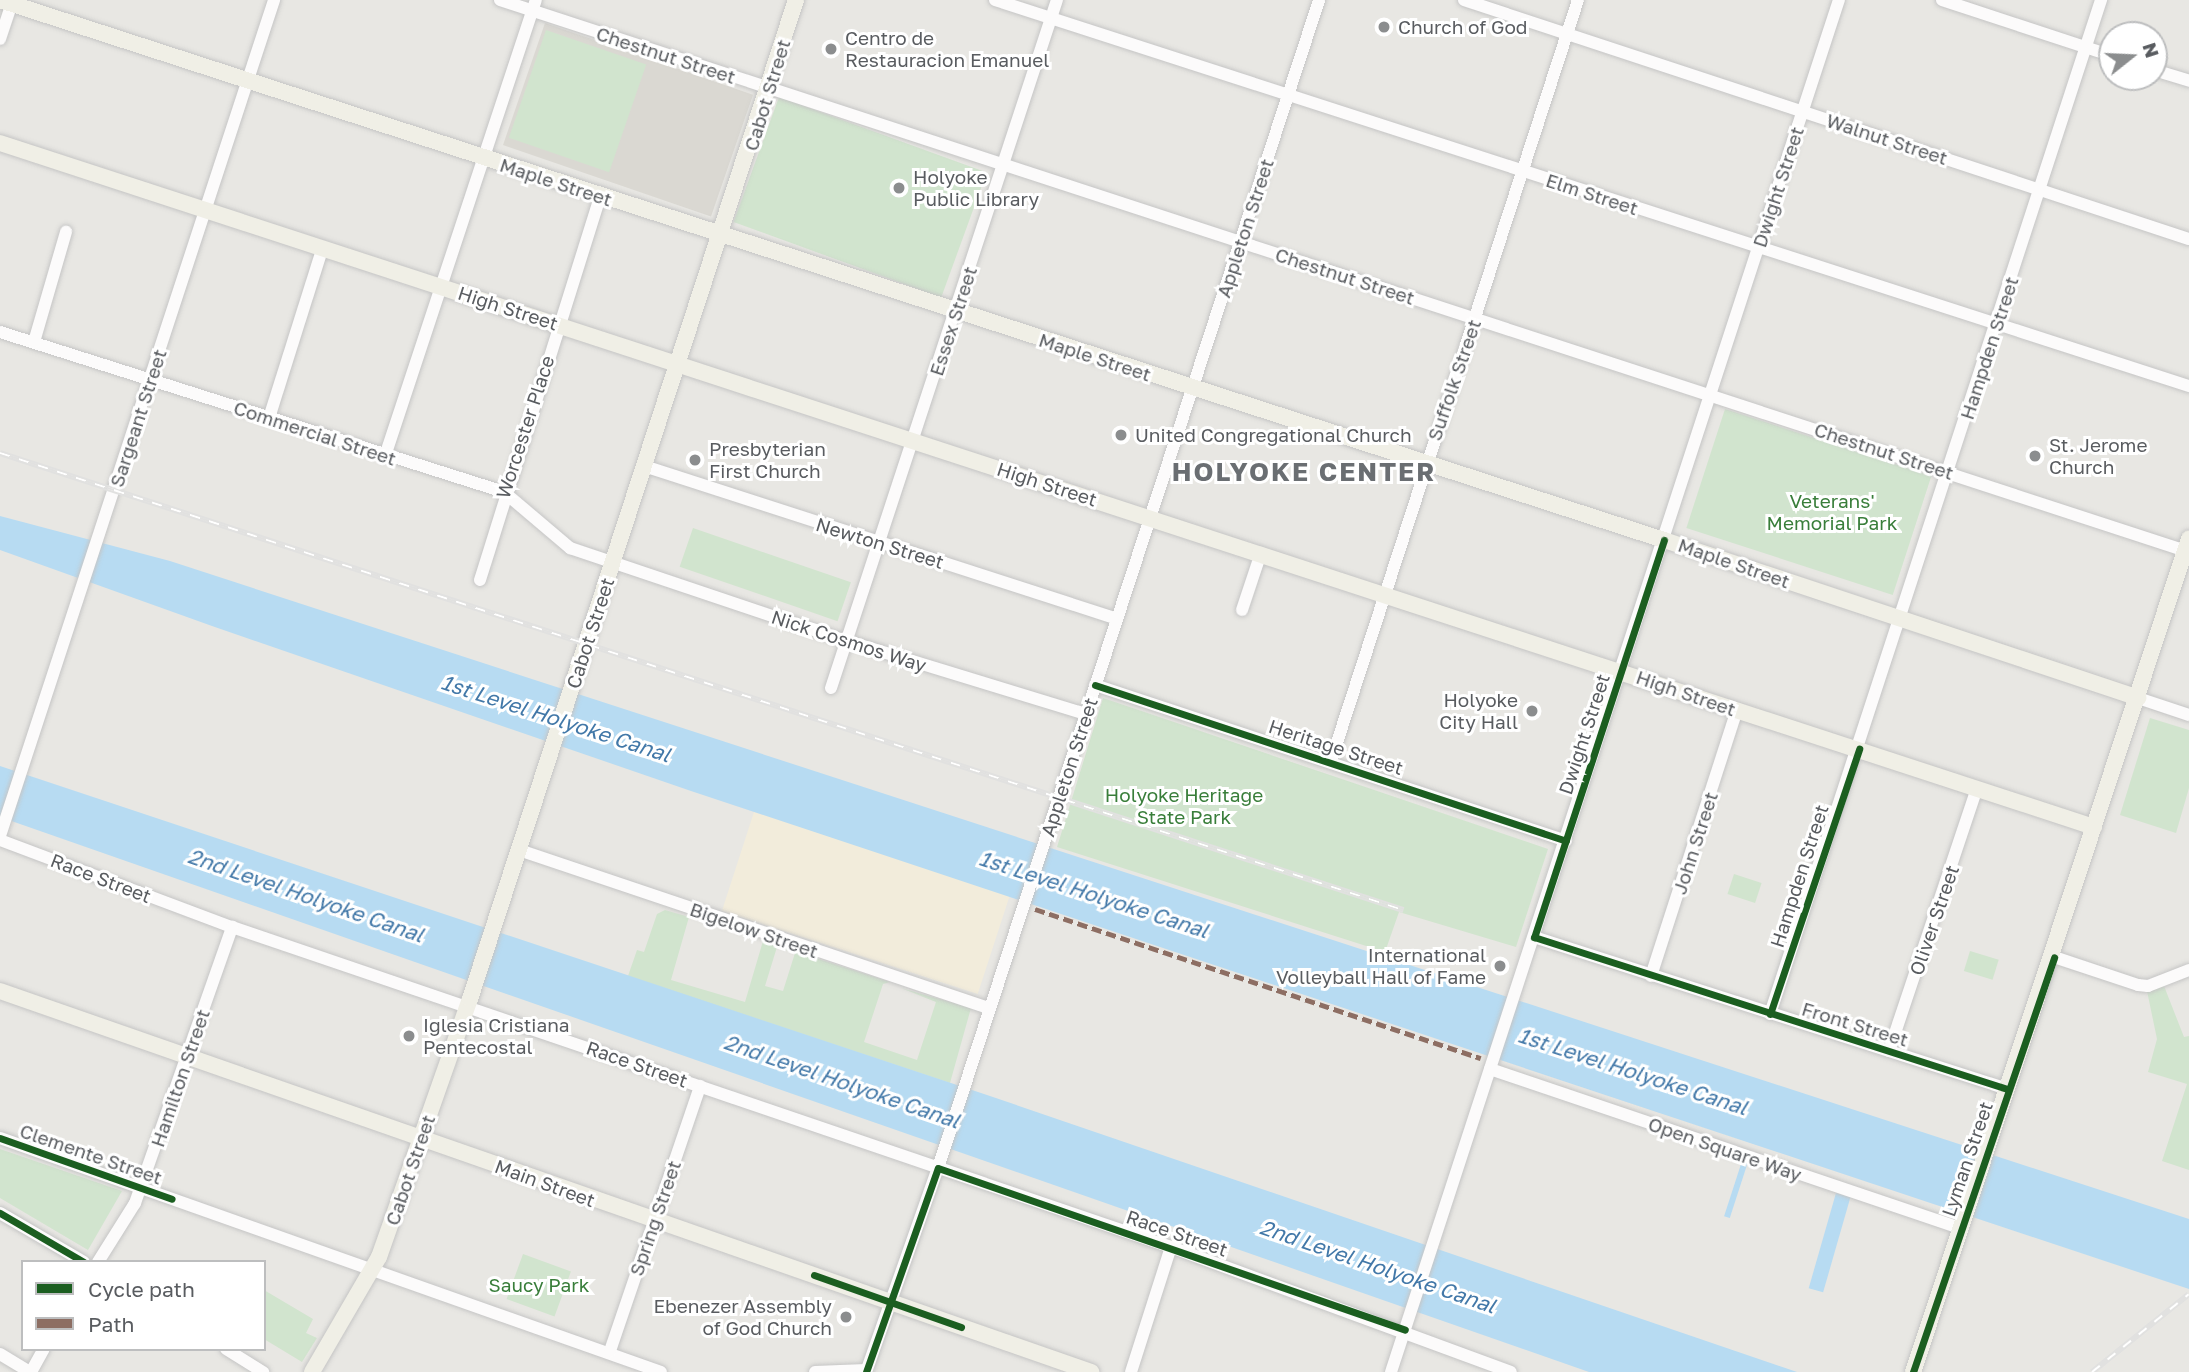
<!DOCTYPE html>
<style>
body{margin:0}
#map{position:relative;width:2189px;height:1372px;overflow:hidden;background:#e8e7e3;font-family:"Golos Text",sans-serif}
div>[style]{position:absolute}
.commercial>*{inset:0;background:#f2ecdb;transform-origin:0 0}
.education>*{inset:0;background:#dad8d2;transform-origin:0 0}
.green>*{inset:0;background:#d1e4ce;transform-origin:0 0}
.water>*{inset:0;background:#b7dbf2;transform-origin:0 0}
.roads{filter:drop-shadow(0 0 2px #c5c5c5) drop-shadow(0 0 2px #c5c5c5)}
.minor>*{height:12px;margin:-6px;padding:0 6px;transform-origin:6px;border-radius:6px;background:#fcfbfb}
.major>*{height:16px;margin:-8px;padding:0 8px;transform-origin:8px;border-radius:8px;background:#f0efe6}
.rail>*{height:6px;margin-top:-3px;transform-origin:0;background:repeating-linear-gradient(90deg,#fff 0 10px,#e1e1e0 0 20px);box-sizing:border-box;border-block:2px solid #e1e1e0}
.quiet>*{height:5px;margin-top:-2.5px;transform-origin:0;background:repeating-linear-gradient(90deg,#8d6e63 0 10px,transparent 0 15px)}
.cycleway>*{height:7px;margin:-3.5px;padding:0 3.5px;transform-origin:3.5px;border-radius:3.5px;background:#1b5e20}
.dots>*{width:19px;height:19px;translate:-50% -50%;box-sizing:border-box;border:4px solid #fff;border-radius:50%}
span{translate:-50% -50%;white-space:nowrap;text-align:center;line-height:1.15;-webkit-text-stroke:6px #fff;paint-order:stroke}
.poi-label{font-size:19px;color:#595c60}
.left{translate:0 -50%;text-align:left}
.right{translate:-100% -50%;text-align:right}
.street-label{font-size:19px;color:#595c60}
.park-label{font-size:19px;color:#397e3a}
.water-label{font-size:21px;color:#4278a8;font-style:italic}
.district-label{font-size:26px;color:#6a6e72;font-weight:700;letter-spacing:2px}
.legend{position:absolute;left:21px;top:1260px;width:245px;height:91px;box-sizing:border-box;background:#fff;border:2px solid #bdbebf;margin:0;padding:9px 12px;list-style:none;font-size:21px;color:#595c60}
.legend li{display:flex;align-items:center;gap:14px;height:35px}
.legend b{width:35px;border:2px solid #bdbebf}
.north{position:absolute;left:2098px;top:21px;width:70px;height:70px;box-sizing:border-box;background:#fff;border:2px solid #bdbebf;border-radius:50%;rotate:72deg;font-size:19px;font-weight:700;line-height:28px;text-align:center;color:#595c60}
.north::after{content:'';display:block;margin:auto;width:24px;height:32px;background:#8b8d8e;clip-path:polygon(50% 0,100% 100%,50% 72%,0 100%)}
</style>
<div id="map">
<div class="commercial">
<i style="left:754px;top:812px;width:269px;height:104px;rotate:18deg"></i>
</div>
<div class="education">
<i style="left:545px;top:23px;width:220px;height:129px;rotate:19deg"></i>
</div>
<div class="green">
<i style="left:546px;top:30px;width:106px;height:114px;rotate:19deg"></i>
<i style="left:779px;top:97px;width:221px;height:133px;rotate:20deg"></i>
<i style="left:1725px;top:409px;width:217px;height:125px;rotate:18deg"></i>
<i style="left:693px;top:528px;width:167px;height:41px;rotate:19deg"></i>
<i style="clip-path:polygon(1103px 698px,1548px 849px,1516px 947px,1399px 912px,1385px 952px,1057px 847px)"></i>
<i style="clip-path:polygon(2150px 718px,2189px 730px,2189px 788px,2176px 833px,2120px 815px)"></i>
<i style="left:1734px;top:874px;width:29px;height:21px;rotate:18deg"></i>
<i style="clip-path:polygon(evenodd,665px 910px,689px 917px,671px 980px,745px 1002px,763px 941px,890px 982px,883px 984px,864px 1042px,917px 1060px,936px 1002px,901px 988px,971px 1008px,950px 1083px,628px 976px,637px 950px,644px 952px,657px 914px,665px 910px,777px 947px,795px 953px,783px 991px,765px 986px,777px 947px)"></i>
<i style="left:1970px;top:951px;width:30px;height:21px;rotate:17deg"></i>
<i style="clip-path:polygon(2164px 986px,2184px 1037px,2189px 1036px,2189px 1170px,2162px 1161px,2187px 1084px,2148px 1072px,2157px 1039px,2147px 991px)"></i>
<i style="clip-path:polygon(0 1149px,122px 1191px,88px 1250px,0 1198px)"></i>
<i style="left:523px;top:1254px;width:51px;height:48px;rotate:20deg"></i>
<i style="clip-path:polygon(264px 1290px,313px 1319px,306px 1333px,317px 1338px,302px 1362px,264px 1339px)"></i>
</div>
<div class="water">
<i style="clip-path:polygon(0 516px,170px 561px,2189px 1219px,2189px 1289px,691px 791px,212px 626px,0 550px)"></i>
<i style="clip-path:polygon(0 766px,987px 1095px,1797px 1372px,1589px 1372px,0 817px)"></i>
<i style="left:1742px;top:1161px;width:6px;height:58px;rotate:18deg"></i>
<i style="left:1836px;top:1193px;width:15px;height:99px;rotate:16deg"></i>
</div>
<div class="roads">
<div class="minor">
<i style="left:500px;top:0;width:1777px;rotate:18.1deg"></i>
<i style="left:995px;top:0;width:1255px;rotate:17.92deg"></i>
<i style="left:1464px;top:0;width:763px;rotate:18.25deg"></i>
<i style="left:1942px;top:0;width:179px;rotate:18.2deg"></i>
<i style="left:0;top:39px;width:41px;rotate:-71.6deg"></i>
<i style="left:2154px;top:70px;width:37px;rotate:17deg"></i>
<i style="left:0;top:332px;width:529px;rotate:17.61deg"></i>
<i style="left:504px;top:492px;width:87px;rotate:40.3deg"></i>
<i style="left:570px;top:548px;width:292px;rotate:18.6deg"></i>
<i style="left:847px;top:641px;width:250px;rotate:17deg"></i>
<i style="left:34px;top:342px;width:115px;rotate:-73.8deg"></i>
<i style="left:269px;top:418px;width:179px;rotate:-72.5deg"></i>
<i style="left:385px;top:456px;width:480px;rotate:-71.7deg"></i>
<i style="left:644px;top:466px;width:496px;rotate:17.9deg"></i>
<i style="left:480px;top:580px;width:402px;rotate:-72.6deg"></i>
<i style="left:1242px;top:610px;width:60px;rotate:-71.6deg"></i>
<i style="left:1095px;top:685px;width:496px;rotate:18.3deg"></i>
<i style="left:831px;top:688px;width:724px;rotate:-71.82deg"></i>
<i style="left:2138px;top:698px;width:54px;rotate:18.4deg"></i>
<i style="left:1331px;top:761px;width:800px;rotate:-72.02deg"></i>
<i style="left:0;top:836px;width:880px;rotate:-71.85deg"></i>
<i style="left:0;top:840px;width:248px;rotate:20.6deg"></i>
<i style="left:232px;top:927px;width:992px;rotate:18.82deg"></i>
<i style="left:1171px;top:1247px;width:362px;rotate:20.2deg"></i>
<i style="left:519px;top:850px;width:496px;rotate:18.6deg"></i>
<i style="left:1534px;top:937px;width:498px;rotate:17.8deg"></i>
<i style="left:2054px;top:957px;width:89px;rotate:18.4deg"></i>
<i style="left:2138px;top:985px;width:10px;rotate:6deg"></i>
<i style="left:2148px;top:986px;width:44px;rotate:-21.3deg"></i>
<i style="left:1651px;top:976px;width:280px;rotate:-72.1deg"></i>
<i style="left:1770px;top:1014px;width:1067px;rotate:-71.92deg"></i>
<i style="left:1889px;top:1051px;width:277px;rotate:-71.5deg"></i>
<i style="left:1490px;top:1069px;width:496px;rotate:18.7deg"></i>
<i style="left:0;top:1138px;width:701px;rotate:19.49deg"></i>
<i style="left:0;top:1213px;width:97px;rotate:30.3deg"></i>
<i style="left:98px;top:1262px;width:70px;rotate:-57.9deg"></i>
<i style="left:135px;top:1203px;width:293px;rotate:-70.6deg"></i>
<i style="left:226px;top:1349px;width:44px;rotate:31.9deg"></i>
<i style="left:610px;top:1351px;width:280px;rotate:-71.2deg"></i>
<i style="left:0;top:1354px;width:35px;rotate:31deg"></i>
<i style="left:31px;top:1372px;width:26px;rotate:-61deg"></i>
<i style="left:815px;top:1372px;width:51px;rotate:-2.2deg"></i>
<i style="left:866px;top:1372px;width:216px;rotate:-70.6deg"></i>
<i style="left:938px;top:1168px;width:1229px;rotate:-71.93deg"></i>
<i style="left:1131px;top:1372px;width:131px;rotate:-72.3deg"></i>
<i style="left:1391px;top:1372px;width:1443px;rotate:-71.92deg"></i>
</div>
<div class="major">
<i style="left:0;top:0;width:1749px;rotate:17.98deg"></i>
<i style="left:1664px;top:540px;width:500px;rotate:18.4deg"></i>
<i style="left:0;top:143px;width:2203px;rotate:18.09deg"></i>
<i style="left:0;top:991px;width:1156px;rotate:19.25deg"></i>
<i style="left:312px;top:1372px;width:133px;rotate:-59.8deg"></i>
<i style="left:379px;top:1257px;width:274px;rotate:-70.6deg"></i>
<i style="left:470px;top:999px;width:1051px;rotate:-71.93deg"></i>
<i style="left:1913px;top:1372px;width:878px;rotate:-71.67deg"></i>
</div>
</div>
<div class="rail">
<i style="left:0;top:453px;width:1476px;rotate:18.04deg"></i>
<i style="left:2092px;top:1372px;width:124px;rotate:-38.8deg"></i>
</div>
<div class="quiet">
<i style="left:1035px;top:909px;width:470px;rotate:18.5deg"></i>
</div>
<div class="cycleway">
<i style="left:1664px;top:540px;width:418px;rotate:108.1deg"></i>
<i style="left:1534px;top:937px;width:498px;rotate:17.8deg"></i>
<i style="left:1095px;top:685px;width:496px;rotate:18.3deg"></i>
<i style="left:1770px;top:1014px;width:280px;rotate:-71.4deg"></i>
<i style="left:0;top:1138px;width:182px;rotate:19.5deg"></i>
<i style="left:0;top:1213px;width:97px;rotate:30.3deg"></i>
<i style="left:814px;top:1275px;width:156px;rotate:19.5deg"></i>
<i style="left:866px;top:1372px;width:216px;rotate:-70.6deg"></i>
<i style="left:938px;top:1168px;width:494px;rotate:19.1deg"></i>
<i style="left:1913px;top:1372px;width:438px;rotate:-71.2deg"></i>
</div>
<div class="dots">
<i style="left:1384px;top:27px;background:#8b8d8e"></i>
<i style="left:831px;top:49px;background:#8b8d8e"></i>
<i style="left:899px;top:188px;background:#8b8d8e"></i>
<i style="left:1121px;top:435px;background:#8b8d8e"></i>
<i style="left:2035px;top:456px;background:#8b8d8e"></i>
<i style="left:695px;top:460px;background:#8b8d8e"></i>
<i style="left:1532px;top:711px;background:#8b8d8e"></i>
<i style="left:1500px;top:966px;background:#8b8d8e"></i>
<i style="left:409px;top:1036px;background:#8b8d8e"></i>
<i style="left:846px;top:1317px;background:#8b8d8e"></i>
</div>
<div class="poi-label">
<span class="left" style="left:1398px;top:27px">Church of God</span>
<span class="left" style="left:845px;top:49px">Centro de<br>Restauracion Emanuel</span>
<span class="left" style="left:913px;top:188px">Holyoke<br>Public Library</span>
<span class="left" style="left:1135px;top:435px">United Congregational Church</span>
<span class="left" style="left:2049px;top:456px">St. Jerome<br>Church</span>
<span class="left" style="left:709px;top:460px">Presbyterian<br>First Church</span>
<span class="right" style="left:1518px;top:711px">Holyoke<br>City Hall</span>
<span class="right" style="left:1486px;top:966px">International<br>Volleyball Hall of Fame</span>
<span class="left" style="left:423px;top:1036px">Iglesia Cristiana<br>Pentecostal</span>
<span class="right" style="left:832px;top:1317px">Ebenezer Assembly<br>of God Church</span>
</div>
<div class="street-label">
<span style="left:666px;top:55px;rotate:18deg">Chestnut Street</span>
<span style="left:767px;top:95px;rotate:-73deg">Cabot Street</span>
<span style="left:1887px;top:139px;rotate:18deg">Walnut Street</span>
<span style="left:556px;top:182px;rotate:18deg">Maple Street</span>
<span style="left:1778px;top:187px;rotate:-72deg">Dwight Street</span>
<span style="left:1592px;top:194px;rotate:18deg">Elm Street</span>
<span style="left:1245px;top:228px;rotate:-72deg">Appleton Street</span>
<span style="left:1345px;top:276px;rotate:18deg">Chestnut Street</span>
<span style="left:508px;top:308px;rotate:18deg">High Street</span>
<span style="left:953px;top:321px;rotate:-72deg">Essex Street</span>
<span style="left:1989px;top:348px;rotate:-72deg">Hampden Street</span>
<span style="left:1095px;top:357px;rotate:18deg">Maple Street</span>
<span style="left:1454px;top:380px;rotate:-71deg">Suffolk Street</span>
<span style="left:138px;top:418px;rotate:-72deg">Sargeant Street</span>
<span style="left:525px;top:427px;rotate:-72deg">Worcester Place</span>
<span style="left:315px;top:433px;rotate:18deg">Commercial Street</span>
<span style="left:1884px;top:451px;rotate:18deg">Chestnut Street</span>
<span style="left:1047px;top:484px;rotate:18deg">High Street</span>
<span style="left:880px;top:543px;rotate:17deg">Newton Street</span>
<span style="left:1734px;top:563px;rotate:19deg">Maple Street</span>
<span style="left:590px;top:633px;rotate:-72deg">Cabot Street</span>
<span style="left:849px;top:641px;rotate:18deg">Nick Cosmos Way</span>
<span style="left:1686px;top:693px;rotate:19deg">High Street</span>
<span style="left:1584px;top:734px;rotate:-72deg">Dwight Street</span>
<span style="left:1336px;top:747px;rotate:18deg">Heritage Street</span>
<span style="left:1069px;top:767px;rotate:-72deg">Appleton Street</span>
<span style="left:1695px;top:843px;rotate:-72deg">John Street</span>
<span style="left:1799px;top:876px;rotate:-72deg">Hampden Street</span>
<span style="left:101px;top:878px;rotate:21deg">Race Street</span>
<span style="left:1934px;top:920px;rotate:-71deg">Oliver Street</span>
<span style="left:754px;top:930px;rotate:19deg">Bigelow Street</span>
<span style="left:1855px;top:1024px;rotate:17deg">Front Street</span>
<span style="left:637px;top:1064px;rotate:19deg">Race Street</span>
<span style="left:180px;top:1078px;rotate:-71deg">Hamilton Street</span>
<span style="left:1725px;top:1149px;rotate:19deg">Open Square Way</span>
<span style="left:91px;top:1154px;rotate:19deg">Clemente Street</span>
<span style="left:1967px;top:1159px;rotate:-71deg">Lyman Street</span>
<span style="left:410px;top:1170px;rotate:-71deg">Cabot Street</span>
<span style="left:545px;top:1183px;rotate:20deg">Main Street</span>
<span style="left:655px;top:1218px;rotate:-71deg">Spring Street</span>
<span style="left:1177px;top:1233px;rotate:19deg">Race Street</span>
</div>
<div class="park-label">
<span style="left:1832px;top:512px">Veterans'<br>Memorial Park</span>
<span style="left:1184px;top:806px">Holyoke Heritage<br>State Park</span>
<span style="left:539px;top:1285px">Saucy Park</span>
</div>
<div class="water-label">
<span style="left:556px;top:718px;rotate:18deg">1st Level Holyoke Canal</span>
<span style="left:1094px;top:894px;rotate:18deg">1st Level Holyoke Canal</span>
<span style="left:306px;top:895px;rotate:19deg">2nd Level Holyoke Canal</span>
<span style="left:1633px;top:1071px;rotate:18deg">1st Level Holyoke Canal</span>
<span style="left:842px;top:1081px;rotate:19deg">2nd Level Holyoke Canal</span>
<span style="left:1378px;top:1266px;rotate:19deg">2nd Level Holyoke Canal</span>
</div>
<div class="district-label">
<span style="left:1304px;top:472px">HOLYOKE CENTER</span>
</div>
<ul class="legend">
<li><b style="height:9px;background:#1b5e20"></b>Cycle path</li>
<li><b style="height:9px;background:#8d6e63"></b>Path</li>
</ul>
<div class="north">N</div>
</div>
